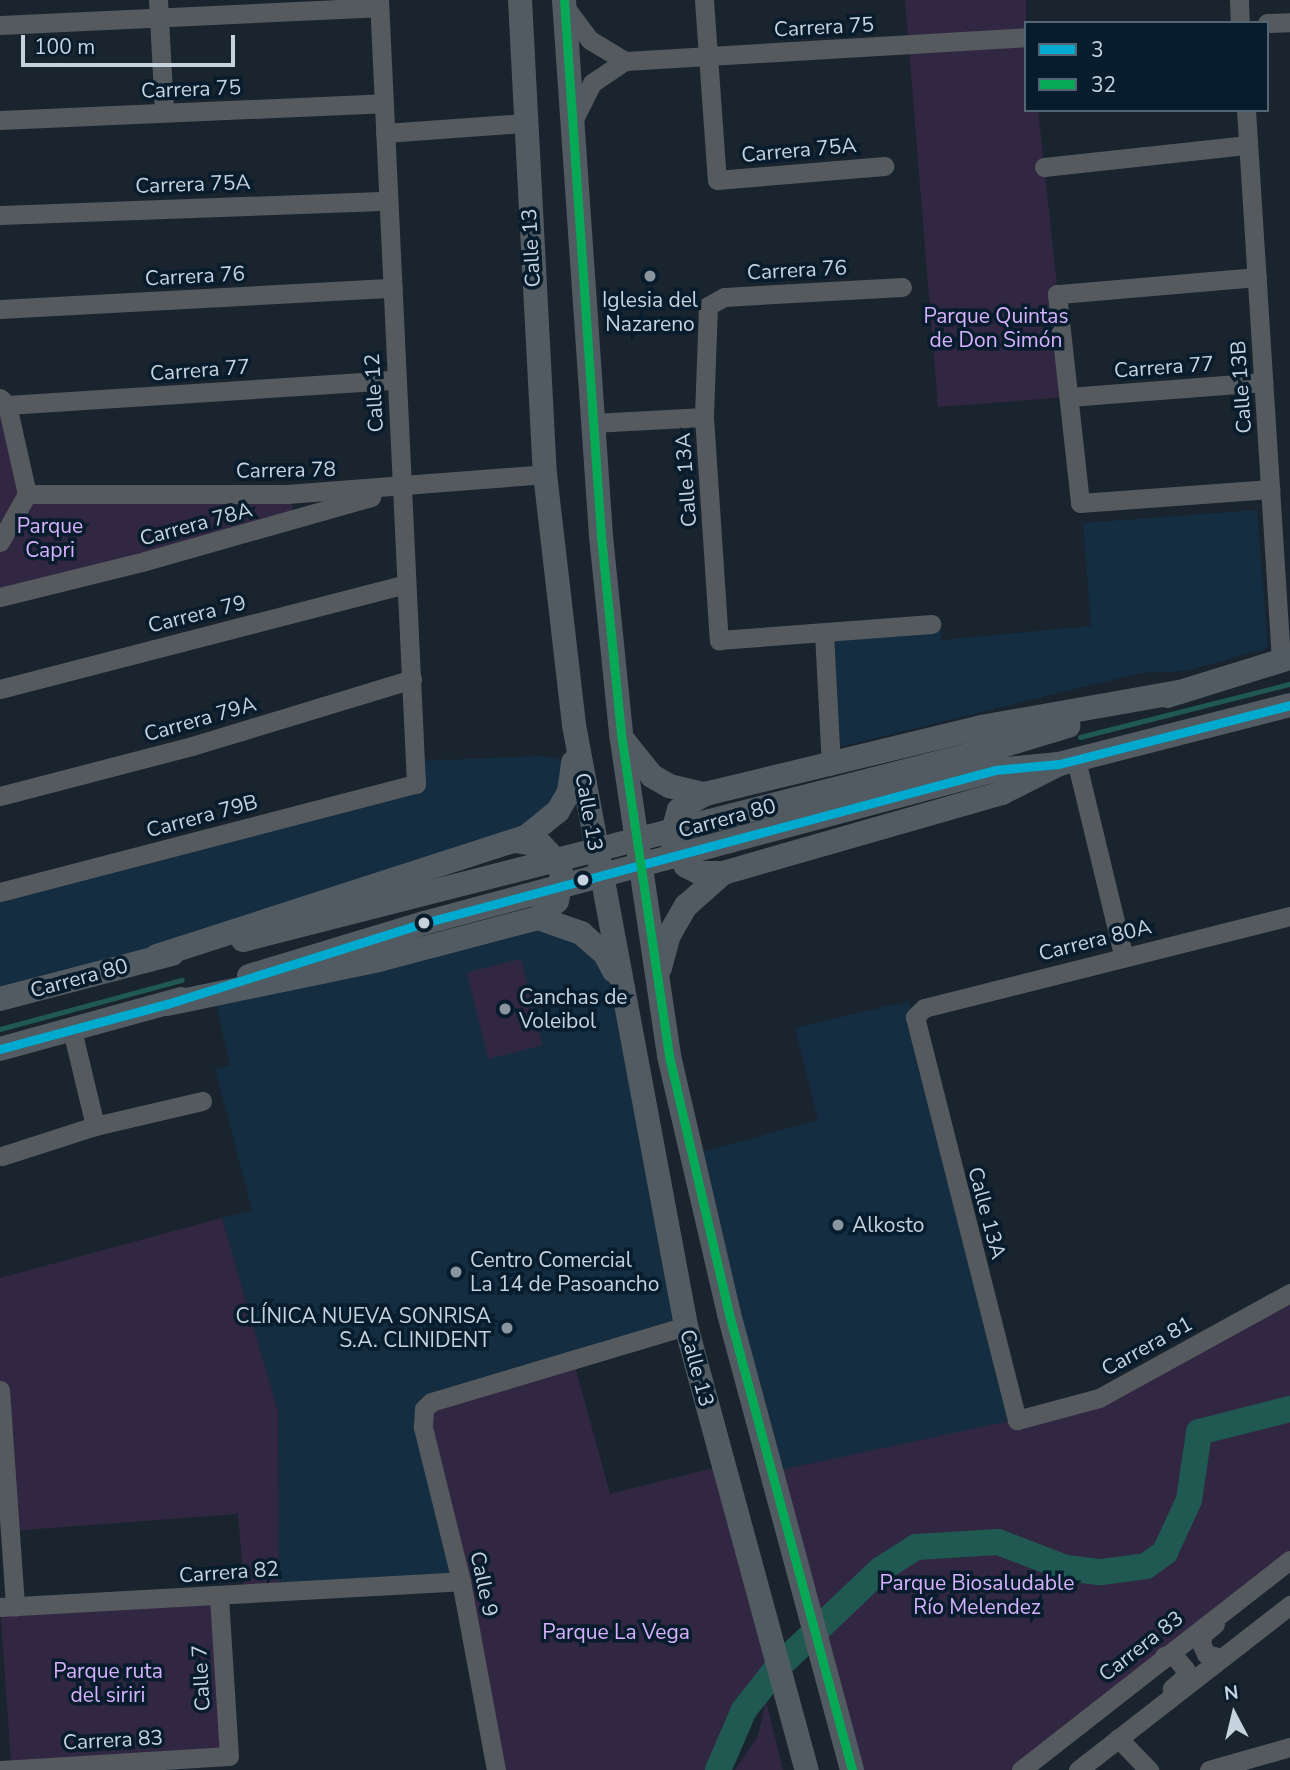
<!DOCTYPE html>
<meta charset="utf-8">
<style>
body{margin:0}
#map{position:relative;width:1290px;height:1770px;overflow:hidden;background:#19242e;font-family:"Nunito Sans",sans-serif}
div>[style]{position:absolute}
.built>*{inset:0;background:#142d41}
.green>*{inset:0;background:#322742;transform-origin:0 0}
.stream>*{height:4.5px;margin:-2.25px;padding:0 2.25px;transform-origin:2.25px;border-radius:2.25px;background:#1f5951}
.river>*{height:26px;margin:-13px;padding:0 13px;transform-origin:13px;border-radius:13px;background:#1f5951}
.minor>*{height:19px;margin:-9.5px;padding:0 9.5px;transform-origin:9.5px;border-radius:9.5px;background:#545a5e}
.major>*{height:24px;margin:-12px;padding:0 12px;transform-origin:12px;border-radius:12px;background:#525b61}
.major-bridge>*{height:24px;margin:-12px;padding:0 12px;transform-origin:12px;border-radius:12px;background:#525b61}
.bus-1>*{height:9px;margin:-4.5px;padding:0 4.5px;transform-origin:4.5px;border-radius:4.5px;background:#00a9ce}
.bus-2>*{height:9px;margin:-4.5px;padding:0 4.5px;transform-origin:4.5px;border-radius:4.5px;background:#06aa56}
.dots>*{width:19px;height:19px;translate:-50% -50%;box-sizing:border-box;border:4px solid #071c2c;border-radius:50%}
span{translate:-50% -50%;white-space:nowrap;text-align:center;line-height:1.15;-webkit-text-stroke:7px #071c2c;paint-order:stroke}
.street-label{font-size:21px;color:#c6d3de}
.poi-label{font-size:21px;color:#c6d3de}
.left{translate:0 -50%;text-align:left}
.right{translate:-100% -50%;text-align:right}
.park-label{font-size:21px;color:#d7b1fd}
.legend{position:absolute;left:1024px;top:21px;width:245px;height:91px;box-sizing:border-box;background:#071c2c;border:2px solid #536573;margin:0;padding:9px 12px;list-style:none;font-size:21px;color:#c6d3de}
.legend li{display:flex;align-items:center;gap:14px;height:35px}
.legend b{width:35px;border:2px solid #536573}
.north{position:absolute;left:1199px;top:1679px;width:70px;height:70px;-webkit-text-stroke:5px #071c2c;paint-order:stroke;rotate:353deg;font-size:19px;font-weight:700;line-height:28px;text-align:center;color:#c6d3de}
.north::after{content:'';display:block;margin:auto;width:24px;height:32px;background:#c6d3de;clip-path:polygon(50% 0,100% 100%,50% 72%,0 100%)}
.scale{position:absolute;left:21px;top:35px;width:214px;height:32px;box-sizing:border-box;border:4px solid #c6d3de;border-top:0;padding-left:9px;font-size:21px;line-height:24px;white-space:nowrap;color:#c6d3de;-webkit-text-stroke:5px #071c2c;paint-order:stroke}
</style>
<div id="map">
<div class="built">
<i style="clip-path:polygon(1257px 510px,1268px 648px,1186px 671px,1141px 673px,830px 749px,824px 633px,940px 623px,942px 640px,1091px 626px,1083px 523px)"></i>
<i style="clip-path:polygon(543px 756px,573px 763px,552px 819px,0 999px,0 892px,415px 784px,416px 761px)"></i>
<i style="clip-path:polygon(538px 918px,605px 954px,686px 1326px,431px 1402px,461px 1581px,279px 1591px,278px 1412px,222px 1218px,252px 1210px,215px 1069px,230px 1065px,214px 996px)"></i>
<i style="clip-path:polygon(909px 1001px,1017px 1420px,771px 1472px,692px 1155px,818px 1120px,795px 1028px)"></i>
</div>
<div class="green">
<i style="clip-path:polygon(905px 0,1026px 0,1026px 110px,1038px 110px,1069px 397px,938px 407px)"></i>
<i style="clip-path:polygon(0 398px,27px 494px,290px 499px,293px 511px,0 597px)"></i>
<i style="left:521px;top:959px;width:89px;height:56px;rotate:76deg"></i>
<i style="clip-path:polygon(222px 1218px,278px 1412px,279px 1591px,245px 1596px,238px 1514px,10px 1531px,0 1390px,0 1278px)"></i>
<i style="clip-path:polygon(1290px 1293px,1290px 1560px,1021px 1770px,852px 1770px,771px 1472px,1075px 1407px)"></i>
<i style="clip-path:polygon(573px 1359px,610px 1494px,722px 1466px,777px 1668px,744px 1710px,718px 1770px,496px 1770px,424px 1409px)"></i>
<i style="left:219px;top:1597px;width:159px;height:219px;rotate:86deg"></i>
<i style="clip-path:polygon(766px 1701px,783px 1770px,735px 1770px,758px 1736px)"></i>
</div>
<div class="stream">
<i style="left:1080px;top:737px;width:217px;rotate:-14.2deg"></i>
<i style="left:0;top:1029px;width:188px;rotate:-15.1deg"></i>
</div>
<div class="river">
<i style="left:718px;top:1770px;width:65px;rotate:-66.6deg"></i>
<i style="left:744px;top:1710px;width:53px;rotate:-51.8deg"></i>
<i style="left:777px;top:1668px;width:142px;rotate:-43.6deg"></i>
<i style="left:880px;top:1570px;width:43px;rotate:-32.6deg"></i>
<i style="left:916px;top:1547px;width:82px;rotate:-3.5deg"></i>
<i style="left:998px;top:1542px;width:73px;rotate:20.9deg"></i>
<i style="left:1066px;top:1568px;width:35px;rotate:7deg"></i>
<i style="left:1101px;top:1572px;width:45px;rotate:-7.6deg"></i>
<i style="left:1146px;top:1566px;width:24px;rotate:-36deg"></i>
<i style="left:1165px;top:1552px;width:57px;rotate:-65.2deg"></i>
<i style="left:1189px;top:1500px;width:69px;rotate:-81.6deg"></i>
<i style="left:1199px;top:1432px;width:94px;rotate:-14.2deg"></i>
</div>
<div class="minor">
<i style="left:158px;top:0;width:112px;rotate:86.9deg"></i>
<i style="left:704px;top:0;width:180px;rotate:85.9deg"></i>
<i style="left:717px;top:180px;width:168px;rotate:-4.8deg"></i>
<i style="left:1239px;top:0;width:23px;rotate:88deg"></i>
<i style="left:565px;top:7px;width:41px;rotate:52.9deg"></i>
<i style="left:590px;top:40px;width:41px;rotate:31deg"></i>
<i style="left:1267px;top:23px;width:23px;rotate:-2deg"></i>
<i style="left:0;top:25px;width:379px;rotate:-2.7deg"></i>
<i style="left:1246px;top:110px;width:551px;rotate:86.36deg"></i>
<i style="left:574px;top:119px;width:40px;rotate:-63.4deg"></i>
<i style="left:592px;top:83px;width:40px;rotate:-34deg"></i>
<i style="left:625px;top:61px;width:402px;rotate:-3.4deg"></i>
<i style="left:0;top:120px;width:384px;rotate:-2.5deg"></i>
<i style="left:385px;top:133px;width:140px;rotate:-4.1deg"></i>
<i style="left:1044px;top:167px;width:205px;rotate:-6.2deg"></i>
<i style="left:0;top:215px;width:388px;rotate:-2.1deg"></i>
<i style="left:1257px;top:277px;width:201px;rotate:175.1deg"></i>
<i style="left:1057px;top:294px;width:210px;rotate:83.7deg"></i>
<i style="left:1080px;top:503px;width:191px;rotate:-4.2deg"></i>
<i style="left:902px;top:287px;width:178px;rotate:176.8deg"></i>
<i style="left:724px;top:297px;width:18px;rotate:151deg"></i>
<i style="left:708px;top:306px;width:111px;rotate:92.1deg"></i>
<i style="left:704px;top:417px;width:224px;rotate:86.2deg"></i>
<i style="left:719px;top:640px;width:213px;rotate:-4.3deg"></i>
<i style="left:0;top:309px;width:393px;rotate:-3.1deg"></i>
<i style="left:1069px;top:397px;width:195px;rotate:-4.4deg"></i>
<i style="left:0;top:398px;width:10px;rotate:45deg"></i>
<i style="left:7px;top:405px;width:91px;rotate:77.3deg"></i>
<i style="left:27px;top:494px;width:55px;rotate:119.4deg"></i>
<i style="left:7px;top:405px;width:390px;rotate:-3.7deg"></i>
<i style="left:593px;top:423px;width:111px;rotate:-3.1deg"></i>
<i style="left:27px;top:494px;width:260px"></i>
<i style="left:287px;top:494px;width:259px;rotate:-4.4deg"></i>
<i style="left:0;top:597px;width:149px;rotate:-13.9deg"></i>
<i style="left:145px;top:561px;width:235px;rotate:-15.8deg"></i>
<i style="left:824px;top:633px;width:132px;rotate:87deg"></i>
<i style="left:0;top:689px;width:419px;rotate:-14.5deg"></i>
<i style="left:1076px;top:760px;width:201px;rotate:76.4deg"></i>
<i style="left:0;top:796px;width:198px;rotate:-14.6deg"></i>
<i style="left:192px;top:746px;width:230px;rotate:-16.9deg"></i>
<i style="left:0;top:892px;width:430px;rotate:-14.6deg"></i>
<i style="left:416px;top:784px;width:785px;rotate:-92.7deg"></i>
<i style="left:1290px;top:916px;width:377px;rotate:165.9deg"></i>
<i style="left:924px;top:1008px;width:13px;rotate:135deg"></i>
<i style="left:915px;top:1017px;width:416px;rotate:75.8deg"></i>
<i style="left:1017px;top:1420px;width:85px;rotate:-15deg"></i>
<i style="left:1099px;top:1398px;width:218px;rotate:-28.8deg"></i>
<i style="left:72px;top:1030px;width:99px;rotate:76.5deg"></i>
<i style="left:2px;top:1156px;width:98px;rotate:-17.9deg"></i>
<i style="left:95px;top:1126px;width:110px;rotate:-13.2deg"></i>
<i style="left:0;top:1390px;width:217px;rotate:86deg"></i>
<i style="left:0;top:1607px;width:462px;rotate:-3.2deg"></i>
<i style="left:1215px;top:1624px;width:16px;rotate:140deg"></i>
<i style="left:1203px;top:1634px;width:9px;rotate:103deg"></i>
<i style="left:1201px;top:1643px;width:12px;rotate:66deg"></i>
<i style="left:1206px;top:1654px;width:16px;rotate:14deg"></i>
<i style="left:1164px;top:1656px;width:11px;rotate:5deg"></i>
<i style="left:1175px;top:1657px;width:16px;rotate:50deg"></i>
<i style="left:1185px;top:1669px;width:9px;rotate:96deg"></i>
<i style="left:1184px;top:1678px;width:16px;rotate:140deg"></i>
<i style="left:1118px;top:1738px;width:45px;rotate:45.9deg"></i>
<i style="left:1px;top:1770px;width:228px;rotate:-3.5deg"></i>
<i style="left:229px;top:1756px;width:159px;rotate:-93.6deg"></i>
<i style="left:496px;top:1770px;width:192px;rotate:-100.5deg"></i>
<i style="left:461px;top:1581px;width:159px;rotate:-103.9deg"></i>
<i style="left:423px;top:1427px;width:18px;rotate:-87deg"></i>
<i style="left:424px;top:1409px;width:10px;rotate:-45deg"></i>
<i style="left:431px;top:1402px;width:266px;rotate:-16.6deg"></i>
<i style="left:1021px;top:1770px;width:341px;rotate:-38deg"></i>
<i style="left:1078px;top:1770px;width:269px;rotate:-37.9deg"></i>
<i style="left:1209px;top:1770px;width:84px;rotate:-15.9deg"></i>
</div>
<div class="major">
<i style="left:520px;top:0;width:475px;rotate:87deg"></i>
<i style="left:545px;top:474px;width:253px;rotate:83.4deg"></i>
<i style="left:574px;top:725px;width:611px;rotate:79.44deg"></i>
<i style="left:686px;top:1326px;width:460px;rotate:74.8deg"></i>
<i style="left:564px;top:0;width:537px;rotate:86.05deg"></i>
<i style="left:601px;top:536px;width:199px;rotate:84.2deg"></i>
<i style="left:621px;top:734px;width:326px;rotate:81.5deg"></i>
<i style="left:669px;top:1056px;width:265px;rotate:76.9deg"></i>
<i style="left:729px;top:1314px;width:472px;rotate:74.9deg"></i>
<i style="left:1167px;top:696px;width:129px;rotate:-17.2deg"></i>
<i style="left:624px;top:741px;width:45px;rotate:51.3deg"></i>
<i style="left:652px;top:776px;width:20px;rotate:30deg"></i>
<i style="left:669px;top:786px;width:37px;rotate:13deg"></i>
<i style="left:988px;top:750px;width:84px;rotate:-16.7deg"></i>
<i style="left:1059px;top:764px;width:64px;rotate:153deg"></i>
<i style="left:1002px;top:793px;width:290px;rotate:164deg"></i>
<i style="left:723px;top:873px;width:23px;rotate:180deg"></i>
<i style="left:700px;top:873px;width:16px;rotate:-153deg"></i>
<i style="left:686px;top:866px;width:31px;rotate:-119deg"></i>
<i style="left:671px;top:839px;width:30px;rotate:-75deg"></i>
<i style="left:679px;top:810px;width:31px;rotate:-32deg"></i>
<i style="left:705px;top:794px;width:284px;rotate:-13.6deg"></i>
<i style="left:981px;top:727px;width:202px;rotate:-10deg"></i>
<i style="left:995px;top:770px;width:64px;rotate:-5.4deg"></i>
<i style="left:1059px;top:764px;width:238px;rotate:-14.3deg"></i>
<i style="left:538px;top:918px;width:46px;rotate:19.2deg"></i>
<i style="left:581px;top:933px;width:32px;rotate:41deg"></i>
<i style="left:605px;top:954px;width:19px;rotate:62deg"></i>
<i style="left:157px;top:956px;width:388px;rotate:-17.9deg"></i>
<i style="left:526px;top:837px;width:41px;rotate:-39.1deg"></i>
<i style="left:558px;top:811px;width:22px;rotate:-60deg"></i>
<i style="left:569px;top:792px;width:30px;rotate:-82deg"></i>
<i style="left:660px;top:968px;width:34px;rotate:-75deg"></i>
<i style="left:669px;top:935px;width:34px;rotate:-60deg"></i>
<i style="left:686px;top:906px;width:50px;rotate:-41.7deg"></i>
<i style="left:0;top:999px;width:178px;rotate:-14.7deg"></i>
<i style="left:167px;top:1004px;width:217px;rotate:-11.7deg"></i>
<i style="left:379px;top:960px;width:164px;rotate:-14.8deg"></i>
<i style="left:538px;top:918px;width:25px;rotate:-42deg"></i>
<i style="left:557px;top:901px;width:25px;rotate:-79deg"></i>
<i style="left:562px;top:876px;width:12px;rotate:-104deg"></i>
<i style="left:559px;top:864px;width:26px;rotate:-133deg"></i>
<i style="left:541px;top:845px;width:25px;rotate:-171deg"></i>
<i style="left:0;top:1049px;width:188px;rotate:-15.4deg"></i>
</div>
<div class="major-bridge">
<i style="left:243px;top:940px;width:769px;rotate:-14.31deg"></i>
<i style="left:249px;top:976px;width:183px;rotate:-16.8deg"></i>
<i style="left:424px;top:923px;width:591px;rotate:-15deg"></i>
</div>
<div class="bus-1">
<i style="left:0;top:1049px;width:173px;rotate:-15.1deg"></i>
<i style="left:167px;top:1004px;width:269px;rotate:-17.5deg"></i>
<i style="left:424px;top:923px;width:591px;rotate:-15deg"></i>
<i style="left:995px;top:770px;width:64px;rotate:-5.4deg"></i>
<i style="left:1059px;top:764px;width:238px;rotate:-14.3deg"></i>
</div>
<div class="bus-2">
<i style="left:564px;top:0;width:537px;rotate:86.05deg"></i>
<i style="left:601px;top:536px;width:199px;rotate:84.2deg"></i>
<i style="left:621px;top:734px;width:326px;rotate:81.5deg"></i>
<i style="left:669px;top:1056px;width:265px;rotate:76.9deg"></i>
<i style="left:729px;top:1314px;width:472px;rotate:74.9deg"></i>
</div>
<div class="dots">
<i style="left:650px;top:276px;background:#8996a0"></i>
<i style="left:583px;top:880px;background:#c6d3de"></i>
<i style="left:424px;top:923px;background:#c6d3de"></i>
<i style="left:505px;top:1009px;background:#8996a0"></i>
<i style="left:838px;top:1225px;background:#8996a0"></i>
<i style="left:456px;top:1272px;background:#8996a0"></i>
<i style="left:507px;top:1328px;background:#8996a0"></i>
</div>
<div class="street-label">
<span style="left:824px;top:27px;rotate:-3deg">Carrera 75</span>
<span style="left:191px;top:89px;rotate:-2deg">Carrera 75</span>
<span style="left:799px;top:150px;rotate:-5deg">Carrera 75A</span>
<span style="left:193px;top:184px;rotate:-2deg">Carrera 75A</span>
<span style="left:531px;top:248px;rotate:-93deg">Calle 13</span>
<span style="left:797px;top:270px;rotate:-3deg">Carrera 76</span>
<span style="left:195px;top:276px;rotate:-3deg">Carrera 76</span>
<span style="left:1164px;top:367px;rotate:-4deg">Carrera 77</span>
<span style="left:200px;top:370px;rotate:-4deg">Carrera 77</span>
<span style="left:1241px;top:387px;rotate:-94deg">Calle 13B</span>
<span style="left:374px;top:393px;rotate:-93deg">Calle 12</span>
<span style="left:286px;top:470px;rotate:-1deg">Carrera 78</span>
<span style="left:686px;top:480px;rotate:-94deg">Calle 13A</span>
<span style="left:196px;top:524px;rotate:-15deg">Carrera 78A</span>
<span style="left:197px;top:614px;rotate:-14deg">Carrera 79</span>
<span style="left:200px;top:719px;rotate:-16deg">Carrera 79A</span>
<span style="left:589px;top:812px;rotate:80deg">Calle 13</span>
<span style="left:202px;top:816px;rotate:-15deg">Carrera 79B</span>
<span style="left:727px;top:818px;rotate:-15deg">Carrera 80</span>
<span style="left:1095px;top:940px;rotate:-14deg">Carrera 80A</span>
<span style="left:79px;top:978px;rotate:-15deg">Carrera 80</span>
<span style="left:987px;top:1213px;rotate:75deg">Calle 13A</span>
<span style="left:1147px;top:1346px;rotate:-29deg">Carrera 81</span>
<span style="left:697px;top:1368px;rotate:75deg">Calle 13</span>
<span style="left:229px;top:1572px;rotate:-4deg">Carrera 82</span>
<span style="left:484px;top:1584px;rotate:78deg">Calle 9</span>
<span style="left:1141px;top:1646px;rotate:-38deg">Carrera 83</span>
<span style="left:201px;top:1678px;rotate:-93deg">Calle 7</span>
<span style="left:113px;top:1740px;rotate:-3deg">Carrera 83</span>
</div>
<div class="poi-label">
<span style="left:650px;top:312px">Iglesia del<br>Nazareno</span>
<span class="left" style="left:519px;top:1009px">Canchas de<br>Voleibol</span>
<span class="left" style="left:852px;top:1225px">Alkosto</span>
<span class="left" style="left:470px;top:1272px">Centro Comercial<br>La 14 de Pasoancho</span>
<span class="right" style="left:491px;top:1328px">CLÍNICA NUEVA SONRISA<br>S.A. CLINIDENT</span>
</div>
<div class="park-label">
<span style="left:996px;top:328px">Parque Quintas<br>de Don Simón</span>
<span style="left:50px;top:538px">Parque<br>Capri</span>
<span style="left:977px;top:1595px">Parque Biosaludable<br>Río Melendez</span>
<span style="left:616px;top:1632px">Parque La Vega</span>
<span style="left:108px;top:1683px">Parque ruta<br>del siriri</span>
</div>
<ul class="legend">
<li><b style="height:9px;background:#00a9ce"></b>3</li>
<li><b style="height:9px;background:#06aa56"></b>32</li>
</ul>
<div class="north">N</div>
<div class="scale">100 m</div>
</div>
